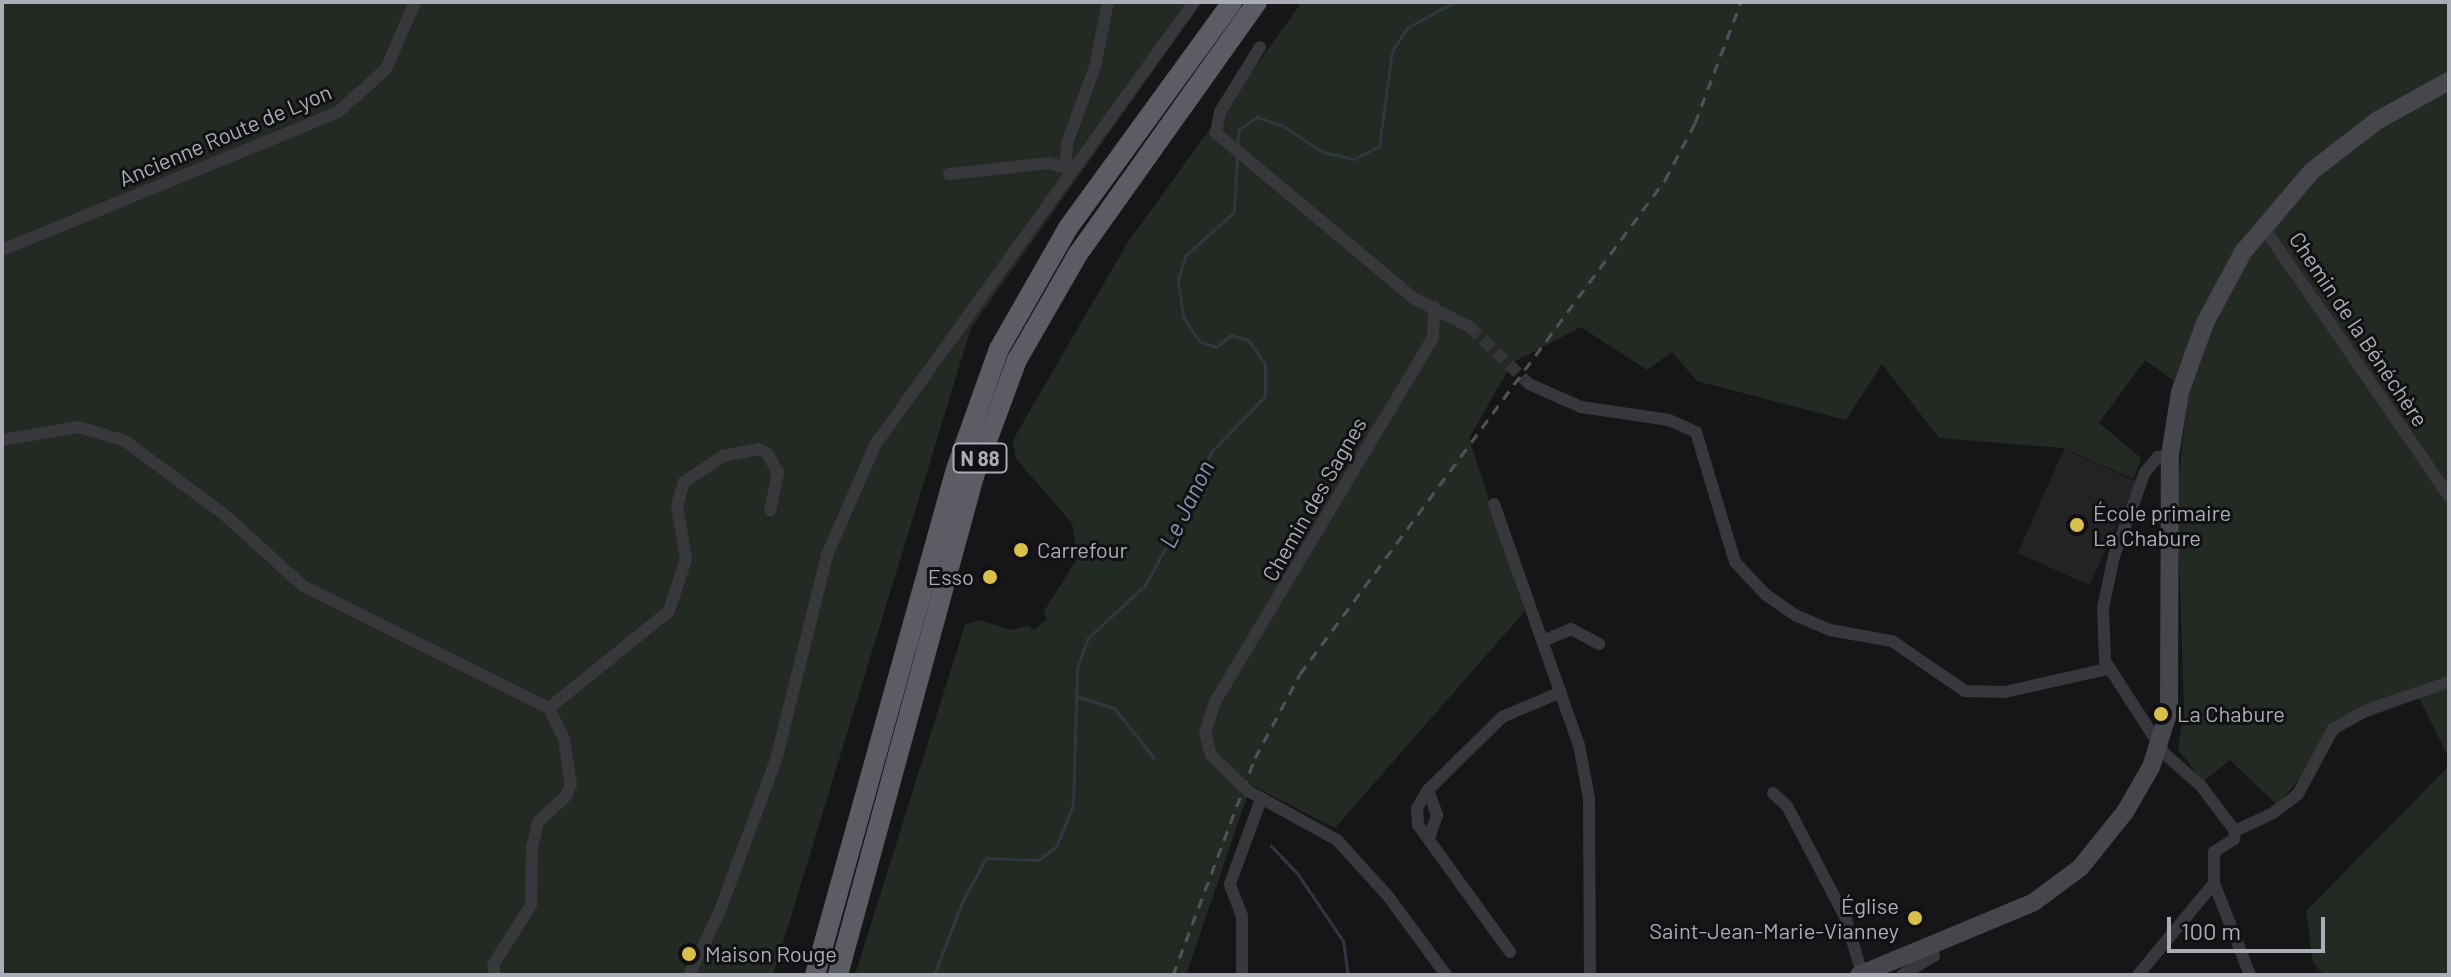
<!DOCTYPE html>
<meta charset="utf-8">
<style>
body{margin:0}
#map{position:relative;width:2451px;height:977px;overflow:hidden;background:#161618;font-family:Barlow,sans-serif}
div>[style]{position:absolute}
.built>*{inset:0;background:#232224;transform-origin:0 0}
.green>*{inset:0;background:#232a24}
.stream>*{height:3px;margin:-1.5px;padding:0 1.5px;transform-origin:1.5px;border-radius:1.5px;background:#31373f}
.minor-tunnel>*{height:12px;margin-top:-6px;transform-origin:0;background:repeating-linear-gradient(90deg,#343438 0 12px,transparent 0 18px)}
.minor>*{height:12px;margin:-6px;padding:0 6px;transform-origin:6px;border-radius:6px;background:#38383c}
.secondary>*{height:18px;margin:-9px;padding:0 9px;transform-origin:9px;border-radius:9px;background:#46464c}
.trunk>*{height:20px;margin:-10px;padding:0 10px;transform-origin:10px;border-radius:10px;background:#5c5c64}
.rail>*{height:3px;margin-top:-1.5px;transform-origin:0;background:repeating-linear-gradient(90deg,#515157 0 10px,transparent 0 18px)}
.minor-bridge>*{height:12px;margin:-6px;padding:0 6px;transform-origin:6px;border-radius:6px;background:#38383c}
.dots>*{width:22px;height:22px;translate:-50% -50%;box-sizing:border-box;border:4px solid #111113;border-radius:50%}
span{translate:-50% -50%;white-space:nowrap;text-align:center;line-height:1.15;-webkit-text-stroke:6px #111113;paint-order:stroke}
.shield-label span{padding:2px 6px;background:#111113;border:2px solid;border-radius:6px;-webkit-text-stroke-width:0}
.shield-label{font-size:20px;color:#aaacb6;font-weight:700}
.street-label{font-size:22px;color:#aaacb6}
.poi-label{font-size:22px;color:#aaacb6}
.left{translate:0 -50%;text-align:left}
.right{translate:-100% -50%;text-align:right}
.water-label{font-size:24px;color:#8595ad;font-style:italic}
.frame{position:absolute;inset:0;border:4px solid #aaacb6;pointer-events:none}
.scale{position:absolute;left:2167px;top:917px;width:158px;height:36px;box-sizing:border-box;border:4px solid #aaacb6;border-top:0;padding-left:10px;font-size:24px;line-height:28px;white-space:nowrap;color:#aaacb6;-webkit-text-stroke:6px #111113;paint-order:stroke}
</style>
<div id="map">
<div class="built">
<i style="left:2064px;top:449px;width:79px;height:114px;rotate:24deg"></i>
</div>
<div class="green">
<i style="clip-path:polygon(2px 2px,1202px 2px,971px 328px,773px 975px,2px 975px)"></i>
<i style="clip-path:polygon(1302px 2px,2449px 2px,2449px 758px,2419px 698px,2345px 726px,2277px 805px,2230px 760px,2203px 782px,2178px 749px,2184px 708px,2177px 495px,2188px 391px,2145px 360px,2099px 423px,2141px 458px,2134px 479px,2063px 448px,1939px 438px,1882px 364px,1846px 420px,1697px 381px,1672px 352px,1647px 370px,1581px 327px,1512px 363px,1469px 438px,1525px 611px,1335px 828px,1251px 785px,1186px 975px,855px 975px,965px 625px,979px 620px,1012px 630px,1028px 625px,1034px 630px,1047px 619px,1043px 613px,1078px 557px,1072px 523px,1016px 459px,1013px 440px,1128px 242px)"></i>
<i style="clip-path:polygon(2449px 766px,2449px 975px,2324px 975px,2313px 963px,2306px 911px)"></i>
</div>
<div class="stream">
<i style="left:1237px;top:147px;width:18px;rotate:-84deg"></i>
<i style="left:1239px;top:129px;width:22px;rotate:-34deg"></i>
<i style="left:1257px;top:117px;width:28px;rotate:19deg"></i>
<i style="left:1283px;top:126px;width:48px;rotate:33deg"></i>
<i style="left:1323px;top:152px;width:32px;rotate:13deg"></i>
<i style="left:1354px;top:159px;width:28px;rotate:-27deg"></i>
<i style="left:1379px;top:146px;width:96px;rotate:-82.2deg"></i>
<i style="left:1392px;top:51px;width:27px;rotate:-57deg"></i>
<i style="left:1407px;top:28px;width:54px;rotate:-29deg"></i>
<i style="left:1076px;top:696px;width:40px;rotate:18deg"></i>
<i style="left:1114px;top:708px;width:64px;rotate:51.3deg"></i>
<i style="left:1271px;top:846px;width:37px;rotate:46deg"></i>
<i style="left:1297px;top:873px;width:82px;rotate:55.9deg"></i>
<i style="left:1343px;top:941px;width:34px;rotate:82deg"></i>
<i style="left:934px;top:975px;width:78px;rotate:-69deg"></i>
<i style="left:962px;top:902px;width:50px;rotate:-61.4deg"></i>
<i style="left:986px;top:858px;width:52px;rotate:2.2deg"></i>
<i style="left:1038px;top:860px;width:22px;rotate:-36deg"></i>
<i style="left:1056px;top:847px;width:45px;rotate:-68deg"></i>
<i style="left:1073px;top:805px;width:137px;rotate:-88.3deg"></i>
<i style="left:1077px;top:668px;width:32px;rotate:-70deg"></i>
<i style="left:1088px;top:638px;width:78px;rotate:-42.9deg"></i>
<i style="left:1145px;top:585px;width:102px;rotate:-61.2deg"></i>
<i style="left:1194px;top:496px;width:47px;rotate:-68.9deg"></i>
<i style="left:1211px;top:452px;width:78px;rotate:-46deg"></i>
<i style="left:1265px;top:396px;width:32px;rotate:-90deg"></i>
<i style="left:1265px;top:364px;width:29px;rotate:-125deg"></i>
<i style="left:1248px;top:340px;width:18px;rotate:-164deg"></i>
<i style="left:1231px;top:335px;width:19px;rotate:141deg"></i>
<i style="left:1216px;top:347px;width:18px;rotate:-161deg"></i>
<i style="left:1199px;top:341px;width:30px;rotate:-123deg"></i>
<i style="left:1183px;top:316px;width:37px;rotate:-98deg"></i>
<i style="left:1178px;top:279px;width:25px;rotate:-72deg"></i>
<i style="left:1186px;top:255px;width:64px;rotate:-41.9deg"></i>
<i style="left:1234px;top:212px;width:57px;rotate:-87deg"></i>
</div>
<div class="minor-tunnel">
<i style="left:1470px;top:327px;width:82px;rotate:44deg"></i>
</div>
<div class="minor">
<i style="left:1260px;top:47px;width:76px;rotate:121.6deg"></i>
<i style="left:1220px;top:112px;width:21px;rotate:101deg"></i>
<i style="left:1216px;top:133px;width:257px;rotate:39.9deg"></i>
<i style="left:1413px;top:298px;width:64px;rotate:27deg"></i>
<i style="left:1066px;top:167px;width:24px;rotate:-88deg"></i>
<i style="left:1067px;top:143px;width:81px;rotate:-69.8deg"></i>
<i style="left:1095px;top:67px;width:66px;rotate:-78.7deg"></i>
<i style="left:949px;top:174px;width:102px;rotate:-6.2deg"></i>
<i style="left:1050px;top:163px;width:22px;rotate:18deg"></i>
<i style="left:2262px;top:225px;width:329px;rotate:55.4deg"></i>
<i style="left:2px;top:250px;width:363px;rotate:-22.3deg"></i>
<i style="left:338px;top:112px;width:64px;rotate:-41.9deg"></i>
<i style="left:386px;top:69px;width:73px;rotate:-66.6deg"></i>
<i style="left:1529px;top:384px;width:57px;rotate:23.9deg"></i>
<i style="left:1581px;top:407px;width:89px;rotate:8.4deg"></i>
<i style="left:1669px;top:420px;width:30px;rotate:24deg"></i>
<i style="left:1696px;top:432px;width:136px;rotate:73.3deg"></i>
<i style="left:1735px;top:562px;width:44px;rotate:46.8deg"></i>
<i style="left:1765px;top:594px;width:39px;rotate:35deg"></i>
<i style="left:1797px;top:616px;width:36px;rotate:23deg"></i>
<i style="left:1830px;top:630px;width:63px;rotate:10.1deg"></i>
<i style="left:1892px;top:641px;width:88px;rotate:34.4deg"></i>
<i style="left:1965px;top:691px;width:40px;rotate:1.4deg"></i>
<i style="left:2005px;top:692px;width:105px;rotate:-12.7deg"></i>
<i style="left:2px;top:440px;width:78px;rotate:-9.6deg"></i>
<i style="left:79px;top:427px;width:48px;rotate:16.9deg"></i>
<i style="left:125px;top:441px;width:124px;rotate:36.5deg"></i>
<i style="left:225px;top:515px;width:105px;rotate:42.3deg"></i>
<i style="left:303px;top:586px;width:275px;rotate:26.4deg"></i>
<i style="left:549px;top:708px;width:34px;rotate:64deg"></i>
<i style="left:564px;top:739px;width:46px;rotate:81.2deg"></i>
<i style="left:571px;top:784px;width:13px;rotate:113deg"></i>
<i style="left:566px;top:796px;width:38px;rotate:137deg"></i>
<i style="left:538px;top:822px;width:26px;rotate:103deg"></i>
<i style="left:532px;top:847px;width:58px;rotate:91deg"></i>
<i style="left:531px;top:905px;width:71px;rotate:122.3deg"></i>
<i style="left:493px;top:965px;width:10px;rotate:79deg"></i>
<i style="left:2170px;top:455px;width:12px;rotate:171deg"></i>
<i style="left:2158px;top:457px;width:20px;rotate:131deg"></i>
<i style="left:2145px;top:472px;width:90px;rotate:110.3deg"></i>
<i style="left:2114px;top:556px;width:53px;rotate:101.9deg"></i>
<i style="left:2103px;top:608px;width:53px;rotate:87.8deg"></i>
<i style="left:2105px;top:661px;width:111px;rotate:57.2deg"></i>
<i style="left:2165px;top:754px;width:48px;rotate:41.6deg"></i>
<i style="left:2201px;top:786px;width:56px;rotate:52.9deg"></i>
<i style="left:1494px;top:504px;width:256px;rotate:70.6deg"></i>
<i style="left:1579px;top:745px;width:54px;rotate:79.3deg"></i>
<i style="left:1589px;top:798px;width:177px;rotate:89.7deg"></i>
<i style="left:1543px;top:641px;width:30px;rotate:-23deg"></i>
<i style="left:1571px;top:629px;width:32px;rotate:28deg"></i>
<i style="left:549px;top:708px;width:154px;rotate:-38.9deg"></i>
<i style="left:669px;top:611px;width:55px;rotate:-71.9deg"></i>
<i style="left:686px;top:559px;width:54px;rotate:-99.6deg"></i>
<i style="left:677px;top:506px;width:25px;rotate:-74deg"></i>
<i style="left:684px;top:482px;width:47px;rotate:-33.7deg"></i>
<i style="left:723px;top:456px;width:36px;rotate:-11deg"></i>
<i style="left:758px;top:449px;width:10px;rotate:24deg"></i>
<i style="left:767px;top:453px;width:23px;rotate:61deg"></i>
<i style="left:778px;top:473px;width:38px;rotate:102deg"></i>
<i style="left:1211px;top:755px;width:23px;rotate:-105deg"></i>
<i style="left:1205px;top:733px;width:33px;rotate:-72deg"></i>
<i style="left:1215px;top:702px;width:424px;rotate:-59.1deg"></i>
<i style="left:1433px;top:338px;width:31px;rotate:-88deg"></i>
<i style="left:1428px;top:790px;width:27px;rotate:70deg"></i>
<i style="left:1437px;top:815px;width:24px;rotate:109deg"></i>
<i style="left:1248px;top:791px;width:102px;rotate:28.8deg"></i>
<i style="left:1337px;top:840px;width:76px;rotate:47.7deg"></i>
<i style="left:1388px;top:896px;width:98px;rotate:53.7deg"></i>
<i style="left:1773px;top:793px;width:19px;rotate:43deg"></i>
<i style="left:1787px;top:806px;width:127px;rotate:62.4deg"></i>
<i style="left:1846px;top:919px;width:57px;rotate:73.8deg"></i>
<i style="left:2235px;top:831px;width:42px;rotate:-25.3deg"></i>
<i style="left:2273px;top:813px;width:31px;rotate:-37deg"></i>
<i style="left:2298px;top:794px;width:74px;rotate:-61.7deg"></i>
<i style="left:2333px;top:729px;width:39px;rotate:-29deg"></i>
<i style="left:2367px;top:710px;width:87px;rotate:-18.9deg"></i>
<i style="left:2214px;top:883px;width:99px;rotate:68.6deg"></i>
<i style="left:1510px;top:952px;width:157px;rotate:-125.9deg"></i>
<i style="left:1418px;top:825px;width:17px;rotate:-93deg"></i>
<i style="left:1417px;top:808px;width:21px;rotate:-59deg"></i>
<i style="left:1428px;top:790px;width:104px;rotate:-44.6deg"></i>
<i style="left:1502px;top:717px;width:64px;rotate:-23deg"></i>
<i style="left:689px;top:975px;width:69px;rotate:-64.2deg"></i>
<i style="left:719px;top:913px;width:163px;rotate:-69.6deg"></i>
<i style="left:776px;top:760px;width:211px;rotate:-76deg"></i>
<i style="left:827px;top:555px;width:120px;rotate:-66.4deg"></i>
<i style="left:875px;top:445px;width:546px;rotate:-54.24deg"></i>
<i style="left:1242px;top:975px;width:59px;rotate:-90deg"></i>
<i style="left:1242px;top:916px;width:34px;rotate:-111deg"></i>
<i style="left:1230px;top:884px;width:90px;rotate:-70deg"></i>
<i style="left:1902px;top:975px;width:37px;rotate:-31deg"></i>
<i style="left:1934px;top:956px;width:9px;rotate:-103deg"></i>
<i style="left:2138px;top:975px;width:119px;rotate:-50.4deg"></i>
<i style="left:2214px;top:883px;width:31px;rotate:-90deg"></i>
<i style="left:2214px;top:852px;width:24px;rotate:-33deg"></i>
<i style="left:2234px;top:839px;width:8px;rotate:-83deg"></i>
</div>
<div class="secondary">
<i style="left:1859px;top:975px;width:190px;rotate:-22.6deg"></i>
<i style="left:2034px;top:902px;width:57px;rotate:-36.5deg"></i>
<i style="left:2080px;top:868px;width:72px;rotate:-51.2deg"></i>
<i style="left:2125px;top:812px;width:52px;rotate:-60deg"></i>
<i style="left:2151px;top:767px;width:59px;rotate:-72.2deg"></i>
<i style="left:2169px;top:711px;width:256px;rotate:-89.8deg"></i>
<i style="left:2170px;top:455px;width:64px;rotate:-81deg"></i>
<i style="left:2180px;top:392px;width:73px;rotate:-70.1deg"></i>
<i style="left:2205px;top:323px;width:81px;rotate:-61.8deg"></i>
<i style="left:2243px;top:252px;width:106px;rotate:-49.6deg"></i>
<i style="left:2312px;top:171px;width:83px;rotate:-37.7deg"></i>
<i style="left:2378px;top:120px;width:81px;rotate:-28.8deg"></i>
</div>
<div class="trunk">
<i style="left:815px;top:975px;width:525px;rotate:-74.43deg"></i>
<i style="left:956px;top:469px;width:127px;rotate:-70.3deg"></i>
<i style="left:999px;top:349px;width:139px;rotate:-60.3deg"></i>
<i style="left:1068px;top:228px;width:279px;rotate:-54deg"></i>
<i style="left:838px;top:975px;width:517px;rotate:-74.75deg"></i>
<i style="left:974px;top:476px;width:124px;rotate:-69.7deg"></i>
<i style="left:1017px;top:360px;width:122px;rotate:-60.1deg"></i>
<i style="left:1078px;top:254px;width:309px;rotate:-54.6deg"></i>
</div>
<div class="rail">
<i style="left:1173px;top:975px;width:232px;rotate:-69.3deg"></i>
<i style="left:1255px;top:758px;width:95px;rotate:-61.8deg"></i>
<i style="left:1300px;top:674px;width:614px;rotate:-53.54deg"></i>
<i style="left:1665px;top:180px;width:64px;rotate:-62.2deg"></i>
<i style="left:1695px;top:123px;width:129px;rotate:-69.2deg"></i>
</div>
<div class="minor-bridge">
<i style="left:1211px;top:755px;width:52px;rotate:44.2deg"></i>
</div>
<div class="dots">
<i style="left:2077px;top:525px;background:#dbbf4b"></i>
<i style="left:1021px;top:550px;background:#dbbf4b"></i>
<i style="left:990px;top:577px;background:#dbbf4b"></i>
<i style="left:2161px;top:714px;background:#dbbf4b"></i>
<i style="left:1915px;top:918px;background:#dbbf4b"></i>
<i style="left:689px;top:954px;background:#dbbf4b"></i>
</div>
<div class="shield-label">
<span style="left:980px;top:458px">N 88</span>
</div>
<div class="street-label">
<span style="left:225px;top:135px;rotate:-23deg">Ancienne Route de Lyon</span>
<span style="left:2359px;top:329px;rotate:56deg">Chemin de la Bénéchère</span>
<span style="left:1314px;top:499px;rotate:-60deg">Chemin des Sagnes</span>
</div>
<div class="poi-label">
<span class="left" style="left:2093px;top:525px">École primaire<br>La Chabure</span>
<span class="left" style="left:1037px;top:550px">Carrefour</span>
<span class="right" style="left:974px;top:577px">Esso</span>
<span class="left" style="left:2177px;top:714px">La Chabure</span>
<span class="right" style="left:1899px;top:918px">Église<br>Saint-Jean-Marie-Vianney</span>
<span class="left" style="left:705px;top:954px">Maison Rouge</span>
</div>
<div class="water-label">
<span style="left:1186px;top:504px;rotate:-64deg">Le Janon</span>
</div>
<div class="frame"></div>
<div class="scale">100 m</div>
</div>
